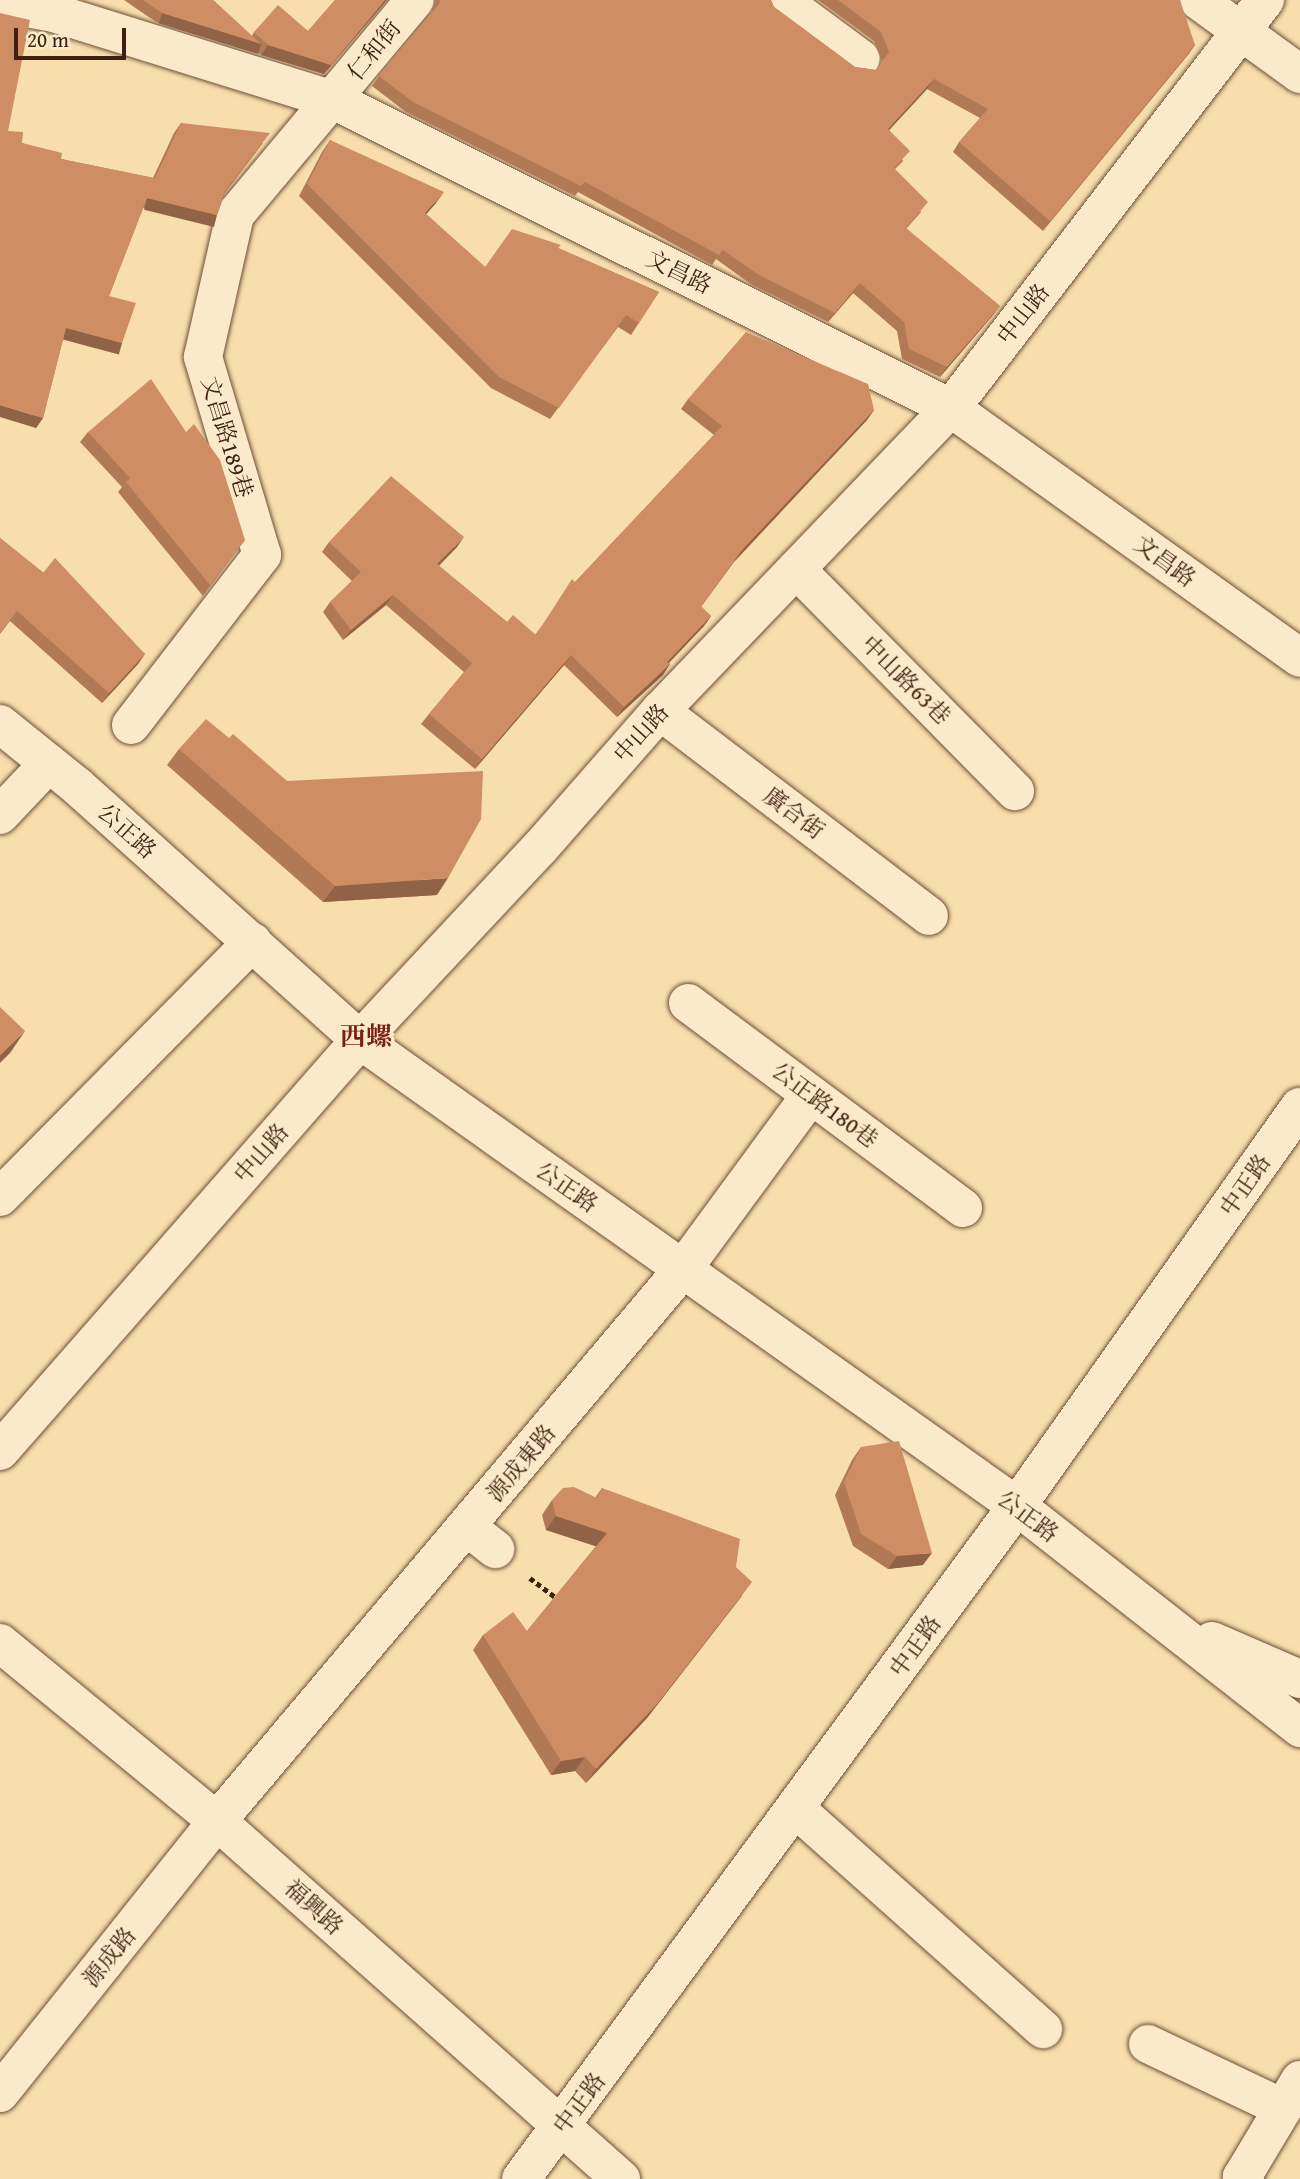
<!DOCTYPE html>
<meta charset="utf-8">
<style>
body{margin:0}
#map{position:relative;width:1300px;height:2179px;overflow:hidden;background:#f8dead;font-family:"Gentium Book Plus","Noto Serif TC",serif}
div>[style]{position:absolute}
.path>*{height:4.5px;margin-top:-2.25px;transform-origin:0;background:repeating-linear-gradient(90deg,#3f1f11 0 5px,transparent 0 8.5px)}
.roads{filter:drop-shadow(0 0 2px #6d4f38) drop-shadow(0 0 2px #6d4f38)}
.minor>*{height:38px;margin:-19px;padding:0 19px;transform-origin:19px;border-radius:19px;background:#faeaca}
.wall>*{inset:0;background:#b27956}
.shaded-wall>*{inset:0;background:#916346;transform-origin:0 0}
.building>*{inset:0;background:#cf8d64}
span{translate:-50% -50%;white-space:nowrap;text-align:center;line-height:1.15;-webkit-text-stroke:7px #faeaca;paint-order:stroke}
.street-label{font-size:23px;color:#3f1f11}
.quarter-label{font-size:26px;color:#7a1f14;font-weight:700}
.scale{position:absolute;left:14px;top:28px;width:112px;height:32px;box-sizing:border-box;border:4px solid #3f1f11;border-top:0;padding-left:9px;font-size:21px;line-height:24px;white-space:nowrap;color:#3f1f11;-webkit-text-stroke:5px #faeaca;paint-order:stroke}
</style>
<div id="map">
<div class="path">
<i style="left:530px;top:1578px;width:31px;rotate:37deg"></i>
</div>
<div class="roads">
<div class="minor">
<i style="left:781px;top:0;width:99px;rotate:36.4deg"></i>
<i style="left:1198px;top:0;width:126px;rotate:36deg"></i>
<i style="left:0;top:3px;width:55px;rotate:10.5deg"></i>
<i style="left:54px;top:13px;width:292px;rotate:17.3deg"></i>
<i style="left:333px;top:100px;width:690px;rotate:26.49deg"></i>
<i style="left:951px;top:408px;width:429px;rotate:35.6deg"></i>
<i style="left:796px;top:569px;width:312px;rotate:45.4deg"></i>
<i style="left:660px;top:711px;width:338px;rotate:37.3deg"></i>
<i style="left:0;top:724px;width:99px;rotate:38.8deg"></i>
<i style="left:77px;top:786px;width:380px;rotate:41.9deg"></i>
<i style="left:360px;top:1040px;width:805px;rotate:35.35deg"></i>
<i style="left:1017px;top:1506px;width:360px;rotate:38.1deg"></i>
<i style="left:131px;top:725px;width:215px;rotate:-52.4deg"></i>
<i style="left:262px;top:555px;width:207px;rotate:-106.6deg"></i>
<i style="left:203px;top:357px;width:146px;rotate:-77.3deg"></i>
<i style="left:235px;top:215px;width:280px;rotate:-50.1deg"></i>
<i style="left:0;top:815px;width:71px;rotate:-46.7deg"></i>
<i style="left:688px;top:1003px;width:343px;rotate:36.7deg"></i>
<i style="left:0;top:1197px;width:359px;rotate:-45.3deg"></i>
<i style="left:0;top:1451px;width:546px;rotate:-48.78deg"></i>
<i style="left:360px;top:1040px;width:262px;rotate:-46.9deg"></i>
<i style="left:539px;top:849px;width:184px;rotate:-48.8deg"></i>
<i style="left:660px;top:711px;width:420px;rotate:-46.2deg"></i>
<i style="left:951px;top:408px;width:515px;rotate:-52.42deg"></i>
<i style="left:467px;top:1527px;width:36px;rotate:38deg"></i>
<i style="left:1212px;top:1641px;width:96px;rotate:23.4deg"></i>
<i style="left:0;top:1643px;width:281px;rotate:39.4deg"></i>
<i style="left:217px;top:1821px;width:540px;rotate:41.55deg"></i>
<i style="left:796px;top:1809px;width:331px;rotate:41.7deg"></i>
<i style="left:1148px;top:2044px;width:149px;rotate:25.4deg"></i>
<i style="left:0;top:2093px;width:348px;rotate:-51.4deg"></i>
<i style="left:217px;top:1821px;width:722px;rotate:-49.83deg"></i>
<i style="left:683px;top:1269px;width:216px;rotate:-53.7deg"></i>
<i style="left:521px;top:2179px;width:836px;rotate:-53.61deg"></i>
<i style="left:1017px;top:1506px;width:489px;rotate:-54.7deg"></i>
<i style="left:1245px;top:2179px;width:4px;rotate:-146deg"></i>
<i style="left:1242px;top:2177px;width:113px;rotate:-59.1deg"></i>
</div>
</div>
<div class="wall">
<i style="clip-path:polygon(124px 0,213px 0,252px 36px,254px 32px,308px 31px,335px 0,387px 0,324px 74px,261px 55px,256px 50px,255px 53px,156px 22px)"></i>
<i style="clip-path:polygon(435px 0,771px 0,774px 7px,855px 67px,876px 70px,882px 61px,874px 41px,818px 0,1180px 0,1188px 55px,1043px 231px,953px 152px,959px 142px,980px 118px,927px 89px,889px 130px,903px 161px,895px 169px,921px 212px,906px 229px,1000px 306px,993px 315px,940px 377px,902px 359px,897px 331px,853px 293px,828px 322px,752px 285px,716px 259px,712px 265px,578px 192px,575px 196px,406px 112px,372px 86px,379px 76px,432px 11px)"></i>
<i style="clip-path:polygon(181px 123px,263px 143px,225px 193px,217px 215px,210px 225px,143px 208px,109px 296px,122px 343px,115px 353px,63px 339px,43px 418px,36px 428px,8px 131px,22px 143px,61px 159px,153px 178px,174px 133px)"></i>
<i style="clip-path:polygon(330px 140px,436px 203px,426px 214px,485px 267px,558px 248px,659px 292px,631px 335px,618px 327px,550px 419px,491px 388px,299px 196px,322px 152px)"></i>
<i style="clip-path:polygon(688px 399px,874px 410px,867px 420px,734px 562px,701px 607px,711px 616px,704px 626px,669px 663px,670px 664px,663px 675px,617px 717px,564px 665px,475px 769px,421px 724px,429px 714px,464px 672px,386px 605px,343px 640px,323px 612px,330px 602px,352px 581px,322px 552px,329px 542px,457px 547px,439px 566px,507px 622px,535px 635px,575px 582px,714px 435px,681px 409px)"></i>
<i style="clip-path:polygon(88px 432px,245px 540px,203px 596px,118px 492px,122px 487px,80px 442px)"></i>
<i style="clip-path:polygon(0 538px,145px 654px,138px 664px,102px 703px,10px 621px,0 634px)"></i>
<i style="clip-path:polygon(229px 738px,287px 781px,437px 895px,323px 902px,167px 765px,179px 749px)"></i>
<i style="clip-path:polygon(861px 1447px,923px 1565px,888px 1569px,853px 1546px,835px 1495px,852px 1460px)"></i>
<i style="clip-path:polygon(602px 1488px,736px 1567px,742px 1596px,647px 1718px,586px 1783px,575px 1771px,551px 1775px,473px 1650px,483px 1635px,527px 1631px,596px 1546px,546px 1530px,542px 1515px,552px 1500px,595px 1498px)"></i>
</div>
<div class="shaded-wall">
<i style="clip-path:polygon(385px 0,387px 0,324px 74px,261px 55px,268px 45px,331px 65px)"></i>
<i style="left:162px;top:13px;width:104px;height:11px;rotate:17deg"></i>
<i style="left:1195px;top:45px;width:12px;height:228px;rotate:125deg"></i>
<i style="clip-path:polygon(934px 79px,927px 89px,881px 139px,888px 129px)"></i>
<i style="clip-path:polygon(444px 192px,436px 203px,417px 225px,425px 213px)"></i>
<i style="left:147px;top:198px;width:72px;height:12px;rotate:14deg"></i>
<i style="clip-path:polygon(860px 283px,853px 293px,828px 322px,835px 313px)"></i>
<i style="clip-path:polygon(1000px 306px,993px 315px,940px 377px,947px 367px)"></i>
<i style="left:66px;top:328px;width:58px;height:12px;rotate:15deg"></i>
<i style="clip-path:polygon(0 405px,43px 418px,36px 428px,0 417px)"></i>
<i style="clip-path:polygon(874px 410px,867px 420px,734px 562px,741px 551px)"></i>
<i style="clip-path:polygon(464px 537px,457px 547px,430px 574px,437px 564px)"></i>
<i style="clip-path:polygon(393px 595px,386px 605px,343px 640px,351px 630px)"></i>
<i style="clip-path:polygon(711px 616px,704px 626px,660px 672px,667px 662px)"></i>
<i style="clip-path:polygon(145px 654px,138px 664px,102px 703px,109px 693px)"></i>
<i style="clip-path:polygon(571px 655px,564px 665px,475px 769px,482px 759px)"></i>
<i style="clip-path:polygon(670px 664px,663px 675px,617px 717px,624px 707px)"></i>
<i style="clip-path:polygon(448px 878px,437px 895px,323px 902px,335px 886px)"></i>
<i style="clip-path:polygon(25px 1031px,10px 1053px,0 1063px,0 1055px)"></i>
<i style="clip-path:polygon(556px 1516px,607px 1533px,598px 1547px,546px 1530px)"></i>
<i style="clip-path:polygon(932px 1553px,923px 1565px,888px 1569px,897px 1556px)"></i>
<i style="clip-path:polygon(752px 1582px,647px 1718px,586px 1783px,596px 1769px)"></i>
<i style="clip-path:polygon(585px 1757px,575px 1771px,551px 1775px,561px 1761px)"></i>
</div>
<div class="building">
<i style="clip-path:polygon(143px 0,213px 0,261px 44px,162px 13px)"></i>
<i style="clip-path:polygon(335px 0,385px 0,331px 65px,268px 45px,254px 32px,278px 5px,308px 31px)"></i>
<i style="clip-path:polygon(440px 0,771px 0,774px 7px,855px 67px,876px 70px,889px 52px,881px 32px,838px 0,1180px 0,1195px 45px,1050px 221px,959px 142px,988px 109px,934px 79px,888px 129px,910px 151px,894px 168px,928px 202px,906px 228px,1000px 306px,947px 367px,909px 349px,904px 322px,860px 283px,835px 313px,759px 275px,723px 250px,719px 255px,585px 182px,581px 186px,413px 102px,379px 76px,439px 4px)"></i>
<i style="clip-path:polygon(0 13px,30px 20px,8px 131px,23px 132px,22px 143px,62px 153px,61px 159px,155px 178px,181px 123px,270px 133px,225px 191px,217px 215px,147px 198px,109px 296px,136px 303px,122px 343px,66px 328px,43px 418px,0 405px)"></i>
<i style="clip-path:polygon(330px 140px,444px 192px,425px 213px,485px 267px,512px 229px,561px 245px,558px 248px,659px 292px,639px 323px,626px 315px,559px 408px,499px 377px,307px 184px)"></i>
<i style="clip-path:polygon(746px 332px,868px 384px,874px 410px,741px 551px,701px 606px,711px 616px,667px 662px,670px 664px,624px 707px,571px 655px,482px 759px,429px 714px,472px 663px,393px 595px,351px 630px,330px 602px,361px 572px,329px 542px,391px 476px,464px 537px,437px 564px,507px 622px,513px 615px,536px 635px,572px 579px,575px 582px,722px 426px,688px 399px)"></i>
<i style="clip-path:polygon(151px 379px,186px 432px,194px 424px,220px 460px,245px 540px,210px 585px,126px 482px,130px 478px,88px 432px)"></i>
<i style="clip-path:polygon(0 538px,43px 573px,55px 558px,145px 654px,109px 693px,17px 611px,0 633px)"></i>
<i style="clip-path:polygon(206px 719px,229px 738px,233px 734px,287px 781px,483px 771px,481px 819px,448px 878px,335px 886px,179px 749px)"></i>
<i style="clip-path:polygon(0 1007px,25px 1031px,0 1055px)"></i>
<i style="clip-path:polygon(899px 1441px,932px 1553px,897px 1556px,861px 1534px,844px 1482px,861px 1447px)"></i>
<i style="clip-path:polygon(574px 1487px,597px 1498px,602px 1488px,740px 1539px,736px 1567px,752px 1582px,657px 1704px,596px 1769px,585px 1757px,561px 1761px,483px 1635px,513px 1612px,527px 1631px,607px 1533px,556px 1516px,552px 1500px,563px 1488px)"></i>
</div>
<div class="street-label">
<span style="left:374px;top:50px;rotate:-51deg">仁和街</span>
<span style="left:679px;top:272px;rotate:26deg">文昌路</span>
<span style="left:1023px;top:314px;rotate:-52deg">中山路</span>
<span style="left:227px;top:437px;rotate:73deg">文昌路189巷</span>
<span style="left:1165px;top:561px;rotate:36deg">文昌路</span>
<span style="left:906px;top:680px;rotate:45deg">中山路63巷</span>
<span style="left:641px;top:733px;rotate:-48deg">中山路</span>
<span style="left:794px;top:813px;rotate:37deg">廣合街</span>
<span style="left:127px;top:831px;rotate:42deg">公正路</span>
<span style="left:825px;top:1105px;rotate:37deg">公正路180巷</span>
<span style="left:261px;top:1153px;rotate:-49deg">中山路</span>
<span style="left:1245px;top:1185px;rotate:-55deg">中正路</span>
<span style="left:567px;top:1187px;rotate:35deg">公正路</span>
<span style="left:521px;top:1463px;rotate:-50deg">源成東路</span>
<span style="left:1028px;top:1516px;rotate:37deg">公正路</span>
<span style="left:915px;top:1646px;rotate:-54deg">中正路</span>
<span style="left:314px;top:1907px;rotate:42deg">福興路</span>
<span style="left:109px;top:1957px;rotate:-51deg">源成路</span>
<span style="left:579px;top:2103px;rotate:-53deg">中正路</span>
</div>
<div class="quarter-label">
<span style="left:366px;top:1036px">西螺</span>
</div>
<div class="scale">20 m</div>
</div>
